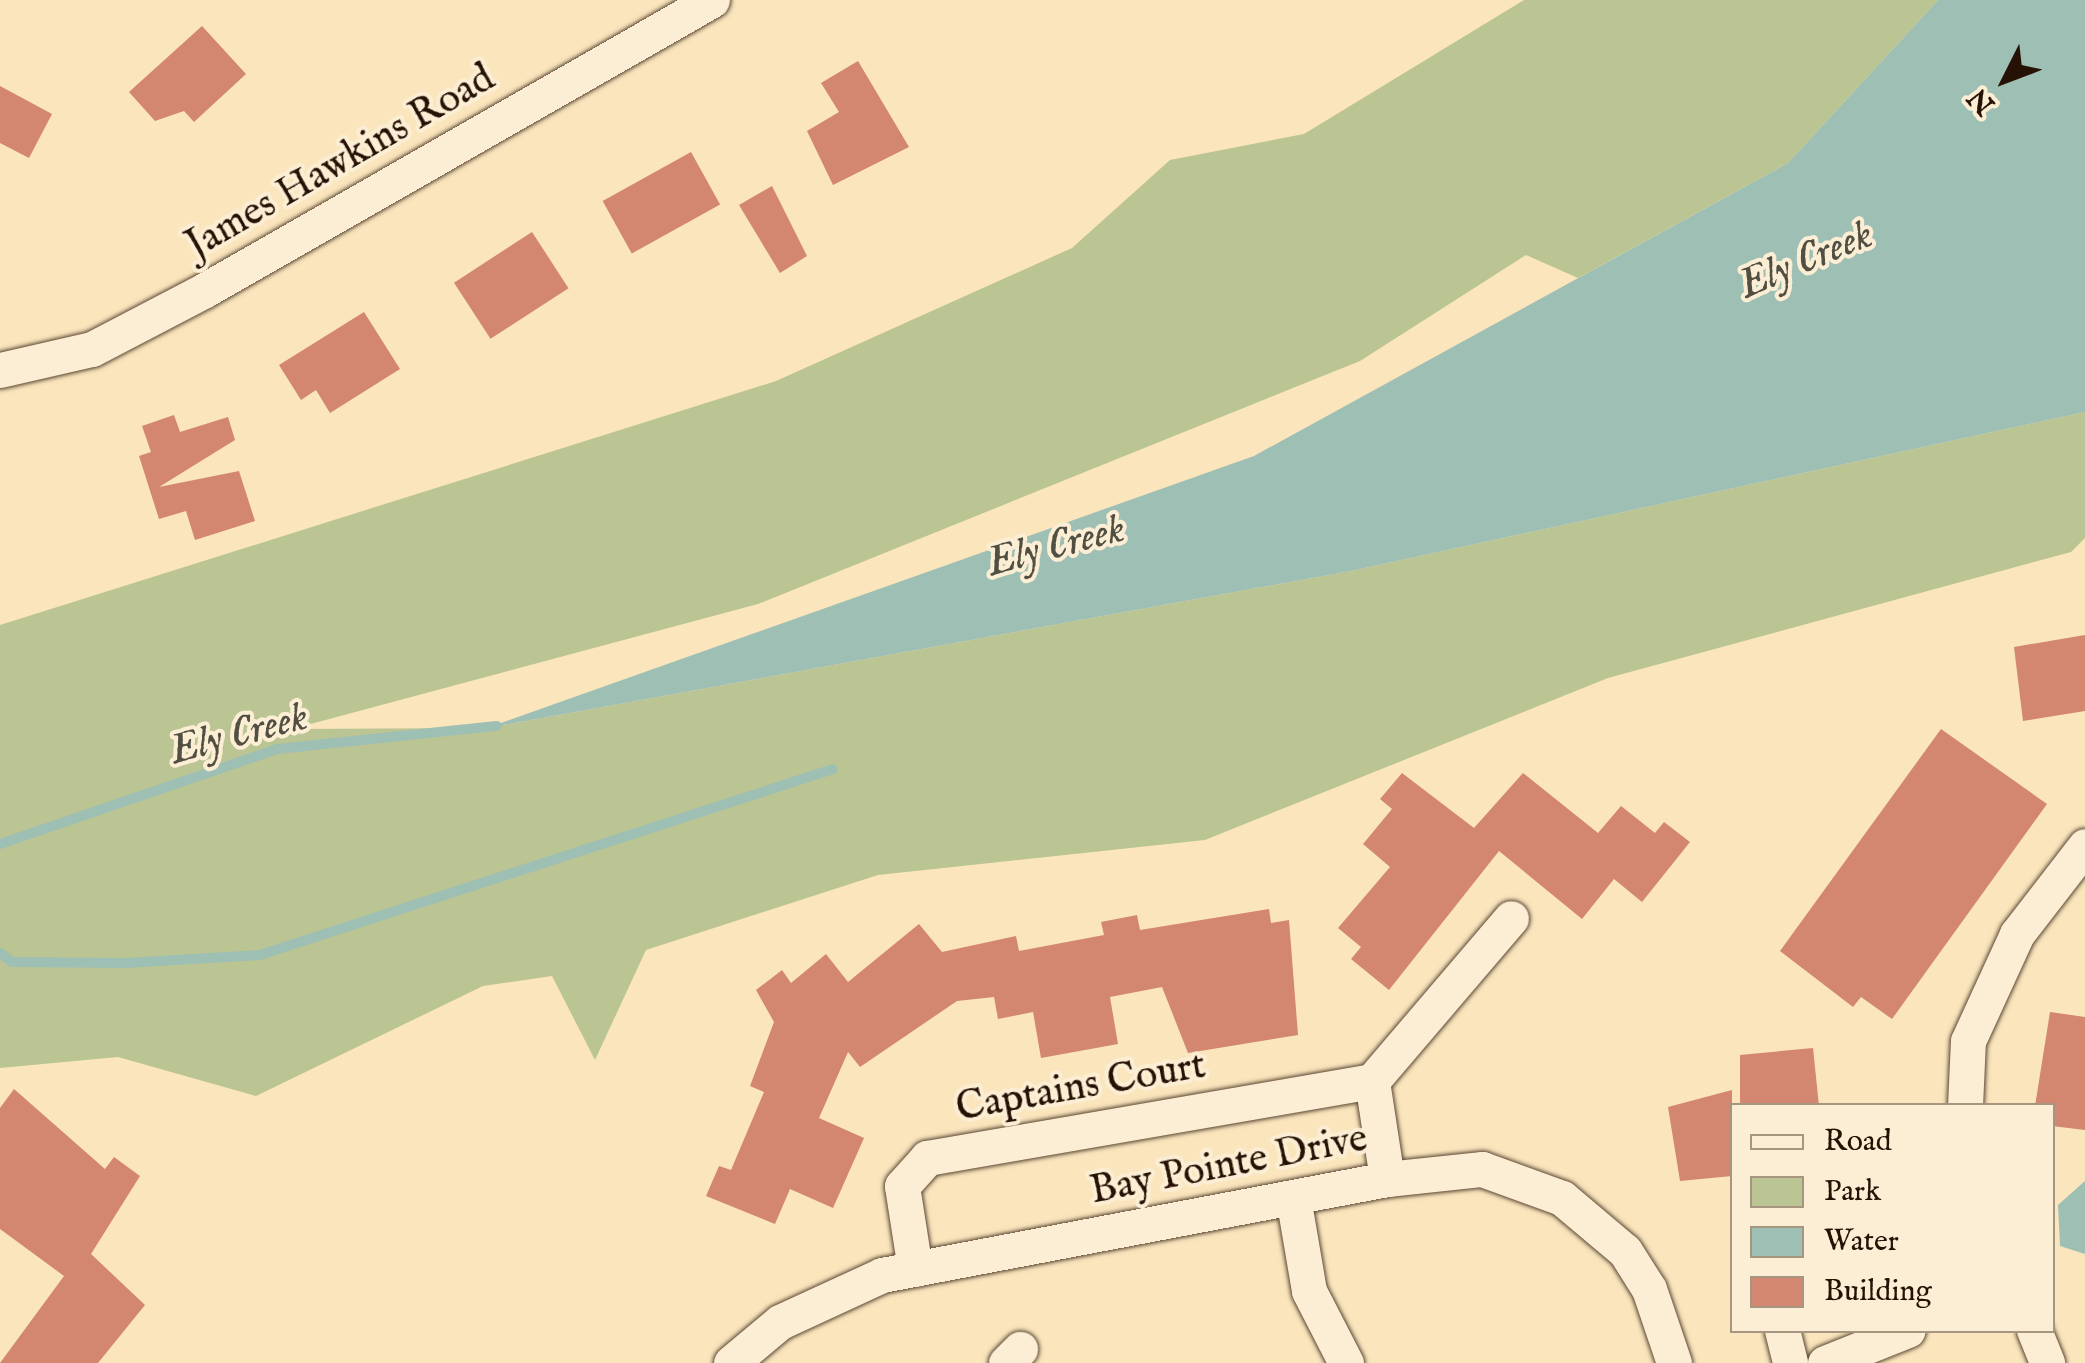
<!DOCTYPE html>
<style>
body{margin:0}
#map{position:relative;width:2085px;height:1363px;overflow:hidden;background:#fae5bd;font-family:"IM FELL English",serif}
div>[style]{position:absolute}
.green>*{inset:0;background:#bbc593}
.water>*{inset:0;background:#9ebfb3}
.stream>*{height:10px;margin:-5px;padding:0 5px;transform-origin:5px;border-radius:5px;background:#9ebfb3}
.building>*{inset:0;background:#d38670;transform-origin:0 0}
.roads{filter:drop-shadow(0 0 2px #5b4733) drop-shadow(0 0 2px #5b4733)}
.minor>*{height:35px;margin:-17.5px;padding:0 17.5px;transform-origin:17.5px;border-radius:17.5px;background:#fceed4}
span{translate:-50% -50%;white-space:nowrap;text-align:center;line-height:1.15;-webkit-text-stroke:8px #fceed4;paint-order:stroke}
.street-label{font-size:40px;color:#261205}
.water-label{font-size:42px;color:#504f42;font-style:italic}
.legend{position:absolute;left:1730px;top:1103px;width:325px;height:230px;box-sizing:border-box;background:#fceed4;border:2px solid #a69681;margin:0;padding:12px 18px;list-style:none;font-size:30px;color:#261205}
.legend li{display:flex;align-items:center;gap:20px;height:50px}
.legend b{width:50px;border:2px solid #a69681}
.north{position:absolute;left:1955px;top:30px;width:100px;height:100px;-webkit-text-stroke:8px #fceed4;paint-order:stroke;rotate:228deg;font-size:28px;font-weight:700;line-height:40px;text-align:center;color:#261205}
.north::after{content:'';display:block;margin:auto;width:35px;height:45px;background:#261205;clip-path:polygon(50% 0,100% 100%,50% 72%,0 100%)}
</style>
<div id="map">
<div class="green">
<i style="clip-path:polygon(1524px 0,1938px 0,1788px 163px,1578px 278px,1526px 255px,1360px 361px,758px 604px,292px 729px,487px 728px,1351px 571px,2085px 412px,2085px 538px,2071px 552px,1608px 678px,1205px 840px,878px 875px,646px 950px,595px 1060px,552px 976px,483px 986px,256px 1096px,118px 1057px,0 1068px,0 625px,776px 381px,1072px 248px,1170px 160px,1304px 134px)"></i>
</div>
<div class="water">
<i style="clip-path:polygon(1938px 0,2085px 0,2085px 412px,1351px 571px,487px 728px,1254px 456px,1788px 163px)"></i>
<i style="clip-path:polygon(2085px 1181px,2085px 1254px,2060px 1246px,2058px 1205px)"></i>
</div>
<div class="stream">
<i style="left:0;top:844px;width:293px;rotate:-18.9deg"></i>
<i style="left:277px;top:749px;width:221px;rotate:-6deg"></i>
<i style="left:0;top:953px;width:15px;rotate:37deg"></i>
<i style="left:12px;top:962px;width:114px;rotate:0.5deg"></i>
<i style="left:126px;top:963px;width:134px;rotate:-3.4deg"></i>
<i style="left:260px;top:955px;width:602px;rotate:-17.98deg"></i>
</div>
<div class="building">
<i style="clip-path:polygon(202px 26px,246px 74px,194px 122px,184px 111px,155px 121px,129px 92px)"></i>
<i style="clip-path:polygon(858px 61px,909px 147px,833px 185px,807px 131px,839px 112px,821px 83px)"></i>
<i style="clip-path:polygon(0 86px,52px 114px,29px 158px,0 143px)"></i>
<i style="left:691px;top:152px;width:60px;height:101px;rotate:61deg"></i>
<i style="clip-path:polygon(772px 186px,807px 256px,780px 273px,739px 205px)"></i>
<i style="left:532px;top:232px;width:67px;height:93px;rotate:57deg"></i>
<i style="clip-path:polygon(364px 312px,400px 369px,330px 413px,316px 390px,301px 400px,279px 365px)"></i>
<i style="clip-path:polygon(174px 415px,180px 432px,228px 417px,235px 440px,159px 487px,239px 471px,255px 521px,195px 540px,186px 511px,159px 519px,139px 456px,151px 452px,142px 426px)"></i>
<i style="clip-path:polygon(2085px 635px,2085px 711px,2023px 721px,2014px 647px)"></i>
<i style="clip-path:polygon(1941px 729px,2047px 804px,1892px 1019px,1861px 997px,1853px 1007px,1780px 951px)"></i>
<i style="clip-path:polygon(1402px 773px,1474px 828px,1523px 773px,1598px 833px,1621px 806px,1655px 833px,1664px 822px,1690px 842px,1642px 902px,1614px 879px,1582px 919px,1499px 851px,1389px 990px,1351px 959px,1361px 947px,1338px 928px,1390px 867px,1363px 844px,1392px 809px,1380px 799px)"></i>
<i style="clip-path:polygon(1269px 909px,1271px 923px,1289px 920px,1298px 1035px,1188px 1053px,1162px 987px,1110px 997px,1118px 1044px,1041px 1058px,1033px 1012px,998px 1019px,994px 997px,957px 1001px,860px 1067px,848px 1052px,819px 1118px,864px 1138px,833px 1208px,790px 1189px,775px 1224px,706px 1196px,719px 1166px,731px 1170px,764px 1092px,750px 1086px,774px 1022px,756px 990px,782px 970px,791px 983px,826px 954px,848px 982px,919px 924px,942px 952px,1016px 936px,1019px 951px,1104px 935px,1101px 922px,1137px 915px,1140px 930px)"></i>
<i style="clip-path:polygon(2050px 1012px,2085px 1017px,2085px 1130px,2052px 1126px,2052px 1106px,2035px 1106px)"></i>
<i style="clip-path:polygon(1813px 1048px,1819px 1106px,1740px 1106px,1740px 1055px)"></i>
<i style="clip-path:polygon(14px 1089px,105px 1169px,114px 1157px,140px 1176px,91px 1254px,145px 1305px,98px 1363px,0 1363px,64px 1276px,0 1229px,0 1108px)"></i>
<i style="clip-path:polygon(1732px 1090px,1732px 1176px,1680px 1181px,1668px 1107px)"></i>
</div>
<div class="roads">
<div class="minor">
<i style="left:0;top:370px;width:94px;rotate:-12.9deg"></i>
<i style="left:92px;top:349px;width:127px;rotate:-27.6deg"></i>
<i style="left:205px;top:290px;width:584px;rotate:-29.77deg"></i>
<i style="left:1965px;top:1106px;width:65px;rotate:-87.4deg"></i>
<i style="left:1968px;top:1041px;width:118px;rotate:-65.4deg"></i>
<i style="left:2017px;top:934px;width:111px;rotate:-52.3deg"></i>
<i style="left:1387px;top:1179px;width:99px;rotate:-98.7deg"></i>
<i style="left:1372px;top:1081px;width:214px;rotate:-49.5deg"></i>
<i style="left:1293px;top:1197px;width:95px;rotate:80.3deg"></i>
<i style="left:1309px;top:1291px;width:81px;rotate:62.8deg"></i>
<i style="left:915px;top:1269px;width:84px;rotate:-98.9deg"></i>
<i style="left:902px;top:1186px;width:38px;rotate:-48deg"></i>
<i style="left:927px;top:1158px;width:452px;rotate:-9.8deg"></i>
<i style="left:1782px;top:1330px;width:34px;rotate:76deg"></i>
<i style="left:2034px;top:1330px;width:35px;rotate:68deg"></i>
<i style="left:731px;top:1363px;width:64px;rotate:-39.9deg"></i>
<i style="left:780px;top:1322px;width:112px;rotate:-24.7deg"></i>
<i style="left:882px;top:1275px;width:514px;rotate:-10.76deg"></i>
<i style="left:1387px;top:1179px;width:96px;rotate:-6deg"></i>
<i style="left:1482px;top:1169px;width:85px;rotate:19.9deg"></i>
<i style="left:1562px;top:1198px;width:82px;rotate:40.1deg"></i>
<i style="left:1625px;top:1251px;width:45px;rotate:57.7deg"></i>
<i style="left:1649px;top:1289px;width:78px;rotate:71.3deg"></i>
<i style="left:1006px;top:1363px;width:20px;rotate:-45deg"></i>
<i style="left:1825px;top:1363px;width:89px;rotate:-21.7deg"></i>
</div>
</div>
<div class="street-label">
<span style="left:341px;top:163px;rotate:-30deg">James Hawkins Road</span>
<span style="left:1081px;top:1088px;rotate:-10deg">Captains Court</span>
<span style="left:1229px;top:1166px;rotate:-11deg">Bay Pointe Drive</span>
</div>
<div class="water-label">
<span style="left:1806px;top:261px;rotate:-23deg">Ely Creek</span>
<span style="left:1056px;top:547px;rotate:-15deg">Ely Creek</span>
<span style="left:239px;top:735px;rotate:-15deg">Ely Creek</span>
</div>
<ul class="legend">
<li><b style="height:12px;background:#fceed4"></b>Road</li>
<li><b style="height:28px;background:#bbc593"></b>Park</li>
<li><b style="height:28px;background:#9ebfb3"></b>Water</li>
<li><b style="height:28px;background:#d38670"></b>Building</li>
</ul>
<div class="north">N</div>
</div>
